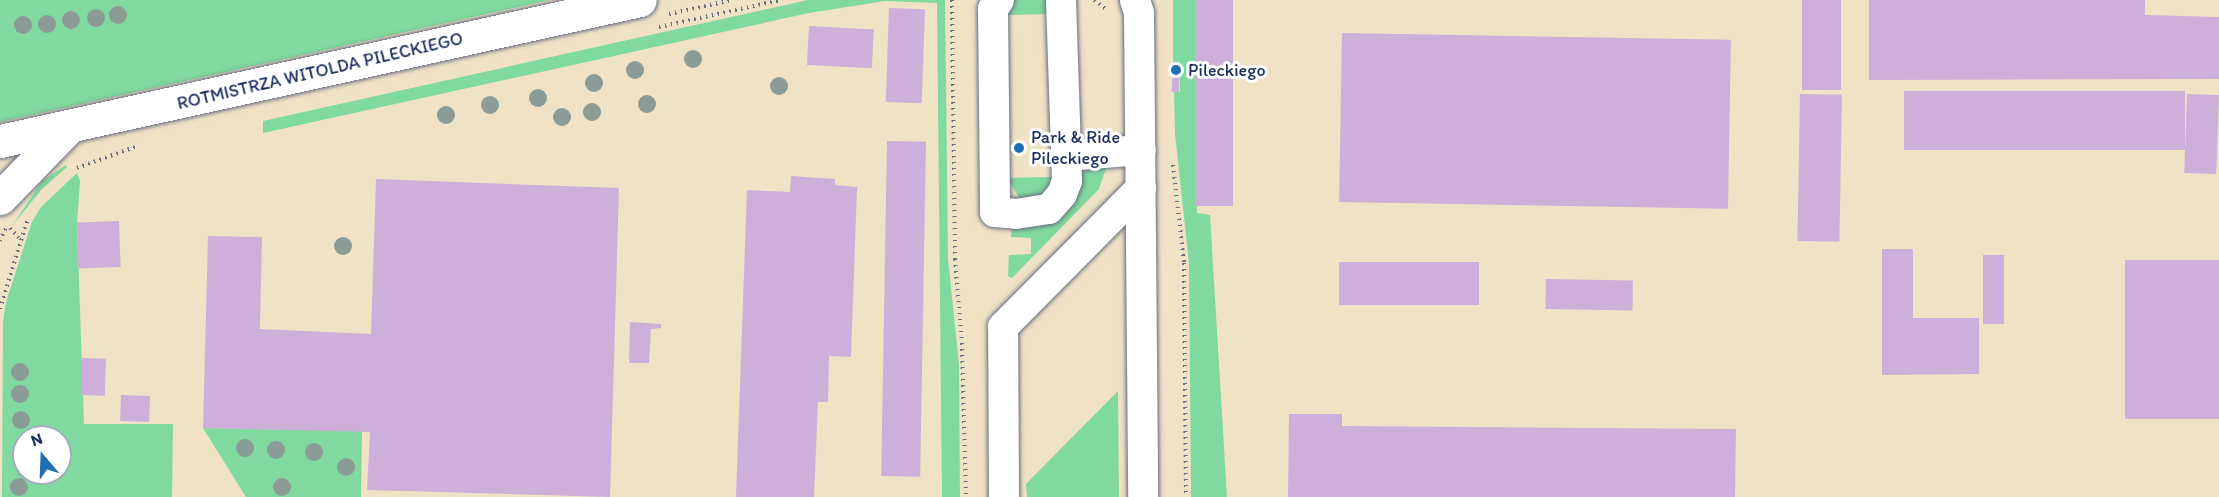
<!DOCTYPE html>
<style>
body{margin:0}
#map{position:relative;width:2219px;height:497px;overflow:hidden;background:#f0e2c5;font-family:Itim,sans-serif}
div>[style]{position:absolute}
.green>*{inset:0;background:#80d99e}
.building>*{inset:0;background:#ceafd9;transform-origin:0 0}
.path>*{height:4px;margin-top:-2px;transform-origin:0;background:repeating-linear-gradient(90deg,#666e82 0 1.5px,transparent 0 6px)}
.roads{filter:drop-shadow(0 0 2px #666e82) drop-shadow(0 0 2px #666e82)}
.minor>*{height:30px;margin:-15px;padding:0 15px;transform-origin:15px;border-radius:15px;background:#fff}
.major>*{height:33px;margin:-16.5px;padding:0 16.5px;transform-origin:16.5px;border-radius:16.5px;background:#fff}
.trees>*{width:18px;height:18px;margin:-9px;border-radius:50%;background:#8b9c97}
.dots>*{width:16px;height:16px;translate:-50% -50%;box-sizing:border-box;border:3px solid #fff;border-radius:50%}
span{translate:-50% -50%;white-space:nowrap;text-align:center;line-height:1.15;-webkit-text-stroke:6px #fff;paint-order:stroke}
.poi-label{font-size:18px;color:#1b2f5e}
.left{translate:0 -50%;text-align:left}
.street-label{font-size:18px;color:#1b2f5e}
.north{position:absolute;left:12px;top:425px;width:60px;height:60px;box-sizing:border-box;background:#fff;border:2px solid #a4acbf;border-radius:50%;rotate:341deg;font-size:16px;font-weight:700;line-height:24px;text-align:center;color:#1b2f5e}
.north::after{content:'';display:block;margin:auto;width:21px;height:27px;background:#1f6fb2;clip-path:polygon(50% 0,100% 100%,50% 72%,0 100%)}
</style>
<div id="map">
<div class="green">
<i style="clip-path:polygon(0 0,550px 0,0 122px)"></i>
<i style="clip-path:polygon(808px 0,945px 0,948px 258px,959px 365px,960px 497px,942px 497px,937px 3px,885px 1px,809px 13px,263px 133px,263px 121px)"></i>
<i style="clip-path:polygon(1012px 0,1046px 0,1053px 14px,1006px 15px)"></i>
<i style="clip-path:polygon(1173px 0,1195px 0,1197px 213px,1210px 215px,1227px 497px,1191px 497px,1189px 263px,1175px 134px,1174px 92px,1180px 92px,1179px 66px,1173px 66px)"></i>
<i style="clip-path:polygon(66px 165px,67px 167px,42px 189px,12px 226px,42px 181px)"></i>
<i style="clip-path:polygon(1107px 165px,1099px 189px,1012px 278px,1008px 276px,1009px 255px,1031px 254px,1031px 238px,1011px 237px,1012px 227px,1087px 169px)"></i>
<i style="clip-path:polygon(evenodd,77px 173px,80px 181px,77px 223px,84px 424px,173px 424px,172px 497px,2px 497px,3px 322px,6px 302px,32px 222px,41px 207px,77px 173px,24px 437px,60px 437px,60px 473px,24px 473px,24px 437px)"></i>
<i style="clip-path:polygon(1054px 177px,1042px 198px,1020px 199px,1007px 178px)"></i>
<i style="clip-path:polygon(1118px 391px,1119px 497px,1027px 497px,1026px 484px)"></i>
<i style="clip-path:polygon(203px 428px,362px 431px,361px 497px,246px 497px)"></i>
</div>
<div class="building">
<i style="left:1195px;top:0;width:38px;height:206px"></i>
<i style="left:1802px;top:0;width:39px;height:90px"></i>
<i style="clip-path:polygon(1869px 0,2145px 0,2145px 15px,2219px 17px,2219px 79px,1869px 80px)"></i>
<i style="left:889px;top:8px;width:36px;height:94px;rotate:2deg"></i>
<i style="left:809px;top:26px;width:65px;height:39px;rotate:3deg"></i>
<i style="left:1342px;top:33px;width:389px;height:169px;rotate:1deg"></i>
<i style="left:1172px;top:66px;width:7px;height:26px"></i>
<i style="left:1904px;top:91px;width:281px;height:59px"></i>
<i style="left:1800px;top:94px;width:42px;height:147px;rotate:1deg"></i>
<i style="left:2187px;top:94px;width:32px;height:79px;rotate:2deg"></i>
<i style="left:887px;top:141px;width:39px;height:335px;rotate:1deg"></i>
<i style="clip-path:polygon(791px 176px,835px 179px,835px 185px,857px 187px,851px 357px,829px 356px,828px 402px,818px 402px,814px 497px,736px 497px,747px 190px,790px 192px)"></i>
<i style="clip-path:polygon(376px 179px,619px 188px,610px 497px,367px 490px,370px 432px,203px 428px,208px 236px,262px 237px,260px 329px,371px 334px)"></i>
<i style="left:119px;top:221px;width:46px;height:42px;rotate:88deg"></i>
<i style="clip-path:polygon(1882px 249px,1913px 249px,1913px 318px,1979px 318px,1979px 374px,1882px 375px)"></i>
<i style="left:1983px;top:255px;width:21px;height:69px"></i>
<i style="left:2125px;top:260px;width:94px;height:159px"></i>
<i style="left:1339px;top:262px;width:140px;height:43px"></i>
<i style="left:1546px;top:279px;width:87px;height:30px;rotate:1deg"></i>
<i style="clip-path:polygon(630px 322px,661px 324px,661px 328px,651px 329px,649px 363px,629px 363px)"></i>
<i style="left:82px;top:358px;width:24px;height:37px;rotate:2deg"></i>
<i style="left:121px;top:395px;width:29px;height:26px;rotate:2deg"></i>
<i style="clip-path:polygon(1289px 414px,1342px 414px,1342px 426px,1736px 429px,1735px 497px,1288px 497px)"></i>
</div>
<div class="path">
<i style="left:952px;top:0;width:259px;rotate:89.3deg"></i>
<i style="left:955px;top:259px;width:84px;rotate:85.2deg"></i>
<i style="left:962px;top:343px;width:154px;rotate:88.5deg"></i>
<i style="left:1094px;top:0;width:15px;rotate:37deg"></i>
<i style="left:669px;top:14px;width:65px;rotate:-12.5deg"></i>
<i style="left:659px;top:27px;width:125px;rotate:-12.5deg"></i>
<i style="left:1173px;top:165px;width:99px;rotate:83.6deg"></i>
<i style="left:1184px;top:263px;width:234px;rotate:89.5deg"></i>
<i style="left:77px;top:168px;width:64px;rotate:-20.1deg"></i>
<i style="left:10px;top:228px;width:13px;rotate:48deg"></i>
<i style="left:0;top:241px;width:14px;rotate:-65deg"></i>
<i style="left:0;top:309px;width:95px;rotate:-72.9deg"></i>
</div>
<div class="roads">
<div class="minor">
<i style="left:999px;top:0;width:11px;rotate:124deg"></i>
<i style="left:993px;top:9px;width:203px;rotate:89.4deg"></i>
<i style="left:995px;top:212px;width:21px;rotate:5deg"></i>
<i style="left:1016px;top:214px;width:33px;rotate:-9deg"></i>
<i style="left:1049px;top:209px;width:20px;rotate:-49deg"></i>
<i style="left:1062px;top:194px;width:14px;rotate:-69deg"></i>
<i style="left:1067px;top:181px;width:181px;rotate:-91.9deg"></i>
<i style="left:1135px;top:0;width:14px;rotate:73deg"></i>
<i style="left:1139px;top:13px;width:484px;rotate:89.5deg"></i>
<i style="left:1066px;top:156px;width:75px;rotate:-4.6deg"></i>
<i style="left:1004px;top:497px;width:170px;rotate:-90.3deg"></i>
<i style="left:1003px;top:327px;width:196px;rotate:-45.2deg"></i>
</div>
<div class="major">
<i style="left:0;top:141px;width:655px;rotate:-12.42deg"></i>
<i style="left:0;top:198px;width:96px;rotate:-45.8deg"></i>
</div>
</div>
<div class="trees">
<i style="left:118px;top:15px"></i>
<i style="left:96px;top:18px"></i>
<i style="left:71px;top:20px"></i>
<i style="left:47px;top:24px"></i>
<i style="left:23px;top:25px"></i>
<i style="left:693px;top:59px"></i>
<i style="left:635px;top:70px"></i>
<i style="left:594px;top:83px"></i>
<i style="left:779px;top:86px"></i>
<i style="left:538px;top:98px"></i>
<i style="left:647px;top:104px"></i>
<i style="left:490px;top:105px"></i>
<i style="left:592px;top:112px"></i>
<i style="left:446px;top:115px"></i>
<i style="left:562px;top:117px"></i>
<i style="left:343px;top:246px"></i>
<i style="left:20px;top:372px"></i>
<i style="left:20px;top:394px"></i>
<i style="left:21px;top:420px"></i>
<i style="left:245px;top:448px"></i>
<i style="left:276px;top:450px"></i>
<i style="left:314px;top:452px"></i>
<i style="left:346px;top:467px"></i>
<i style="left:19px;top:487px"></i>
<i style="left:282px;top:487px"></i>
</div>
<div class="dots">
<i style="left:1176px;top:70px;background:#1f6fb2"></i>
<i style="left:1019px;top:148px;background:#1f6fb2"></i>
</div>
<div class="poi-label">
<span class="left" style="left:1188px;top:70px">Pileckiego</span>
<span class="left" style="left:1031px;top:148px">Park &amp; Ride<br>Pileckiego</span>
</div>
<div class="street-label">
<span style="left:320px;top:71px;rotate:-13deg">ROTMISTRZA WITOLDA PILECKIEGO</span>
</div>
<div class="north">N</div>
</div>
